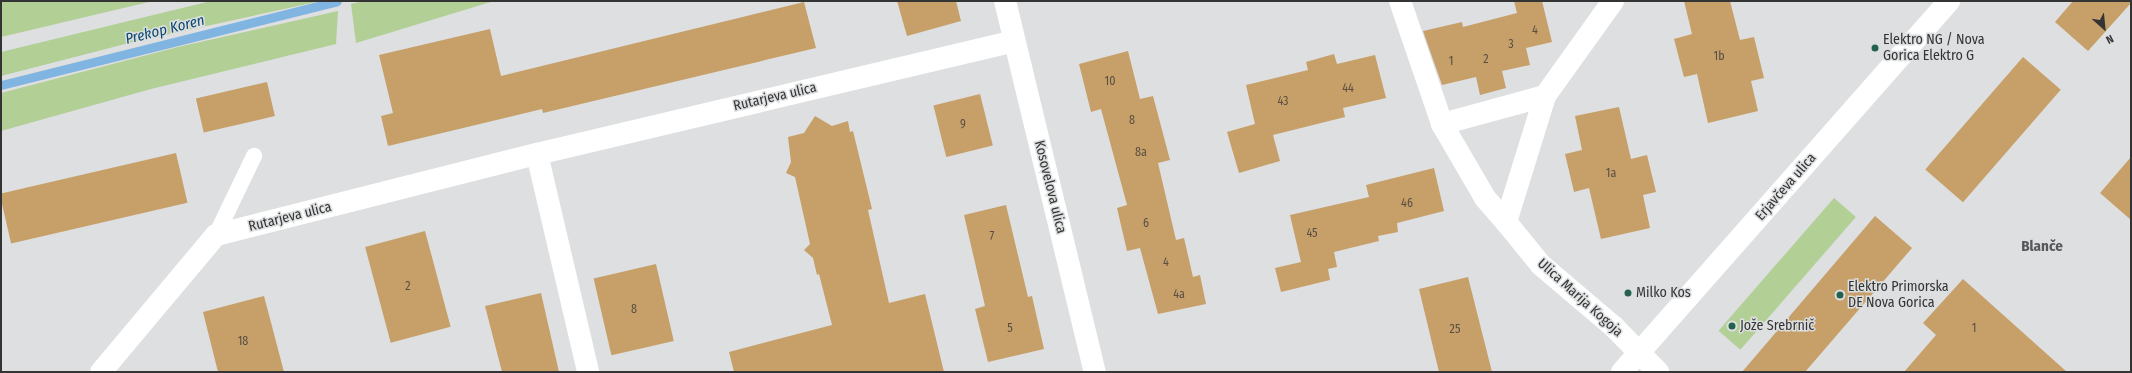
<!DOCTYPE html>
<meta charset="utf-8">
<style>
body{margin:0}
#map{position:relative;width:2132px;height:373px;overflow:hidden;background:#dddfe0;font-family:"Fira Sans Condensed",sans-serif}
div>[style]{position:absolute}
.green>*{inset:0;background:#b2cf96;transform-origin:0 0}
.stream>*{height:9px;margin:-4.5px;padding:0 4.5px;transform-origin:4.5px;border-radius:4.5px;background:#80b4e1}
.building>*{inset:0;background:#c79f69;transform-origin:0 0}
.lane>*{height:16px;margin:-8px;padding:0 8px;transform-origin:8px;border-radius:8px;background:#fff}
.street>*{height:22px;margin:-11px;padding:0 11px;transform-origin:11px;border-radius:11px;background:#fff}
.secondary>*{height:22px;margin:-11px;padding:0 11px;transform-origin:11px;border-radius:11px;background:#fff}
.dots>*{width:11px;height:11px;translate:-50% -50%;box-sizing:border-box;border:2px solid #dddfe0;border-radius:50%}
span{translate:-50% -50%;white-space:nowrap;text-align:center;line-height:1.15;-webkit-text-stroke:3px #dddfe0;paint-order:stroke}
.number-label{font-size:12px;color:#594f42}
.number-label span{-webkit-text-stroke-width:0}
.poi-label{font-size:14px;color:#343435}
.left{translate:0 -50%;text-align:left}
.street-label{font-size:14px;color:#343435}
.water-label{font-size:15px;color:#0a4872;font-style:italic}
.neighbourhood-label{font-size:15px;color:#575859;font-weight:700}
.frame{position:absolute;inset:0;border:2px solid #343435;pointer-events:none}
.north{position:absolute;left:2084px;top:8px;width:40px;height:40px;-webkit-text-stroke:3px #dddfe0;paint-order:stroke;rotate:153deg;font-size:11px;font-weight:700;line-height:16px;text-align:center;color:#343435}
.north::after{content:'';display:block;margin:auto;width:14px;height:18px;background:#343435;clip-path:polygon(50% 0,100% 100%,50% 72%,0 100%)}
</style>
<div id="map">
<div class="green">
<i style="clip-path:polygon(1px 1px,148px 1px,149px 2px,1px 37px)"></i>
<i style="clip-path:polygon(211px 1px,321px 1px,133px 42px,1px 76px,1px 52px)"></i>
<i style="clip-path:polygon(363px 1px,494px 1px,356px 43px,351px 4px)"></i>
<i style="clip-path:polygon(338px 11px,336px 44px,151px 89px,1px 131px,1px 93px,178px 47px)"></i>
<i style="left:1834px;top:198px;width:29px;height:176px;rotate:41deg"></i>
</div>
<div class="stream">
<i style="left:1px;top:85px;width:346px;rotate:-14deg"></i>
</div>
<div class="building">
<i style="clip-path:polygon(897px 1px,956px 1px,961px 21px,907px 36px)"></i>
<i style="clip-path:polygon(1514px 1px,1542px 1px,1552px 42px,1526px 48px,1530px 65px,1502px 71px,1506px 88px,1480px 95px,1476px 77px,1442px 85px,1423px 31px,1462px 22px,1463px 27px,1517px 13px)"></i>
<i style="clip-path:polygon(1684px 1px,1730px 1px,1740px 40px,1754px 37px,1764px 78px,1751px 81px,1758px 111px,1708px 123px,1697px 74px,1684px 77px,1674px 39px,1692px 34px)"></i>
<i style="clip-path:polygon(2073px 1px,2131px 1px,2131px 3px,2088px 51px,2055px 22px)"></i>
<i style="clip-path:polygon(804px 2px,816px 48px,543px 113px,542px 109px,388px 146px,381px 116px,393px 113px,379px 55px,490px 29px,501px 76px)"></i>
<i style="clip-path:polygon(1128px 51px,1140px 99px,1153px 96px,1170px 160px,1158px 163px,1176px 240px,1184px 238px,1193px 277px,1200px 275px,1206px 304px,1158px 314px,1140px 248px,1127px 251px,1117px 208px,1127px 205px,1101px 109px,1091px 112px,1079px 64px)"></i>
<i style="clip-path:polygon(1334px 54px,1337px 64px,1375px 55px,1386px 98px,1343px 108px,1345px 117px,1273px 135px,1280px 161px,1239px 173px,1227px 132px,1255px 124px,1246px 85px,1308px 70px,1306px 62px)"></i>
<i style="left:2023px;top:57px;width:50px;height:149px;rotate:41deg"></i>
<i style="left:267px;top:82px;width:35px;height:73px;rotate:77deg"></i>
<i style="left:980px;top:94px;width:53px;height:48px;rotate:76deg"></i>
<i style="clip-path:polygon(1619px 107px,1631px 159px,1647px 155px,1656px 192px,1643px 195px,1650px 228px,1601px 239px,1589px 188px,1574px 192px,1565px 154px,1582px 150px,1575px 116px)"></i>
<i style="clip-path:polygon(815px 116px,832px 126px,848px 121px,850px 132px,853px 131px,872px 209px,868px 210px,889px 303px,925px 294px,944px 372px,734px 372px,729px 352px,832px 325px,819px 274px,817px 275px,813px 258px,804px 250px,810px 244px,795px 177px,786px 173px,791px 162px,788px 137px,804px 133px)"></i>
<i style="left:176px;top:153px;width:51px;height:181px;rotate:77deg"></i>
<i style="clip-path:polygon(2131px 157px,2131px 220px,2100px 193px)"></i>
<i style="clip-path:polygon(1434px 168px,1444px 211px,1397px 223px,1398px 232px,1378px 236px,1379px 241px,1334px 252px,1337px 267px,1328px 269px,1330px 280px,1281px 292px,1275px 268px,1301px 262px,1290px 215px,1369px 197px,1366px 185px)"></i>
<i style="clip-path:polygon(1006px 205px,1028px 297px,1032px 296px,1044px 349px,988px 362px,975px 309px,985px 306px,964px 215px)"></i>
<i style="clip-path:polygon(1875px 216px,1912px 248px,1805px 372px,1742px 372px)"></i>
<i style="left:425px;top:231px;width:99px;height:62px;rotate:75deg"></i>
<i style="left:656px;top:264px;width:79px;height:64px;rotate:77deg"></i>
<i style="clip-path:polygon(1468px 277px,1492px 372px,1439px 372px,1419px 289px)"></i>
<i style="clip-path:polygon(1963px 279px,2067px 372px,1904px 372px,1936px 335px,1923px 323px)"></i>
<i style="clip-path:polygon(541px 293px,559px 372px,502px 372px,485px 306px)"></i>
<i style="clip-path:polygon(264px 296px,284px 372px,218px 372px,203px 312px)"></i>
</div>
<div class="lane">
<i style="left:216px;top:235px;width:88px;rotate:-64.3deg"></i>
</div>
<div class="street">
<i style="left:1005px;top:1px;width:382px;rotate:76.4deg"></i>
<i style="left:1400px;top:1px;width:130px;rotate:71.1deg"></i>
<i style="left:1442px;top:124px;width:86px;rotate:59.8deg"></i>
<i style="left:1485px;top:198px;width:32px;rotate:49deg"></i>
<i style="left:1613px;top:1px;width:117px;rotate:125.6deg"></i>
<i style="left:1545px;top:96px;width:132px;rotate:107.2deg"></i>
<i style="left:1506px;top:222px;width:55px;rotate:50.9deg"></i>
<i style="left:1541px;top:265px;width:96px;rotate:40.3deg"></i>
<i style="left:1614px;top:327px;width:63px;rotate:45.6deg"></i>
<i style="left:1442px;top:124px;width:107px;rotate:-15.2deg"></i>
<i style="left:537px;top:154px;width:224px;rotate:76.8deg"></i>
<i style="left:101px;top:372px;width:179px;rotate:-50deg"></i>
<i style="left:216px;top:235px;width:331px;rotate:-14.2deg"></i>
<i style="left:537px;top:154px;width:490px;rotate:-13.3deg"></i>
</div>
<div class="secondary">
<i style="left:1622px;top:372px;width:495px;rotate:-48.6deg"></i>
</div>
<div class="dots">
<i style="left:1875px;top:48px;background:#24624f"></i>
<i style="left:1628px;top:293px;background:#24624f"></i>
<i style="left:1840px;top:295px;background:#24624f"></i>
<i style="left:1732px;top:326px;background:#24624f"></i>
</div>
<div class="number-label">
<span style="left:1535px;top:31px">4</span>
<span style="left:1511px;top:45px">3</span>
<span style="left:1719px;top:57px">1b</span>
<span style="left:1486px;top:60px">2</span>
<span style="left:1451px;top:62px">1</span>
<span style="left:1110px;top:82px">10</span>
<span style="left:1348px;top:89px">44</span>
<span style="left:1283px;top:102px">43</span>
<span style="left:1132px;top:121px">8</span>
<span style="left:963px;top:125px">9</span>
<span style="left:1141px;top:153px">8a</span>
<span style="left:1611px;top:174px">1a</span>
<span style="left:1407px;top:204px">46</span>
<span style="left:1146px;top:224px">6</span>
<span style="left:1312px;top:234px">45</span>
<span style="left:992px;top:237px">7</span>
<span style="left:1166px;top:263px">4</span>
<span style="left:408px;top:287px">2</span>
<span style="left:1179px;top:295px">4a</span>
<span style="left:634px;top:310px">8</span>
<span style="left:1010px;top:329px">5</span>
<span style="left:1974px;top:329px">1</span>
<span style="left:1455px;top:330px">25</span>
<span style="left:243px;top:342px">18</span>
</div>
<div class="poi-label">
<span class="left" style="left:1883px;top:48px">Elektro NG / Nova<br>Gorica Elektro G</span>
<span class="left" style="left:1848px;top:295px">Elektro Primorska<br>DE Nova Gorica</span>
<span class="left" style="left:1636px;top:293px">Milko Kos</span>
<span class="left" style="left:1740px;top:326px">Jože Srebrnič</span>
</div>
<div class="street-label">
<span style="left:775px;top:97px;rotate:-13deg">Rutarjeva ulica</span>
<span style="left:1050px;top:187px;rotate:76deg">Kosovelova ulica</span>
<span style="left:1786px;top:187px;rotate:-49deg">Erjavčeva ulica</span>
<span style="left:290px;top:217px;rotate:-14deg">Rutarjeva ulica</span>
<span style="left:1580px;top:298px;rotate:42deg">Ulica Marija Kogoja</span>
</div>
<div class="water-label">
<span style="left:165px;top:30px;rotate:-14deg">Prekop Koren</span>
</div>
<div class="neighbourhood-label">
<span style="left:2042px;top:247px">Blanče</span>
</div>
<div class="frame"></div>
<div class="north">N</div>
</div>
